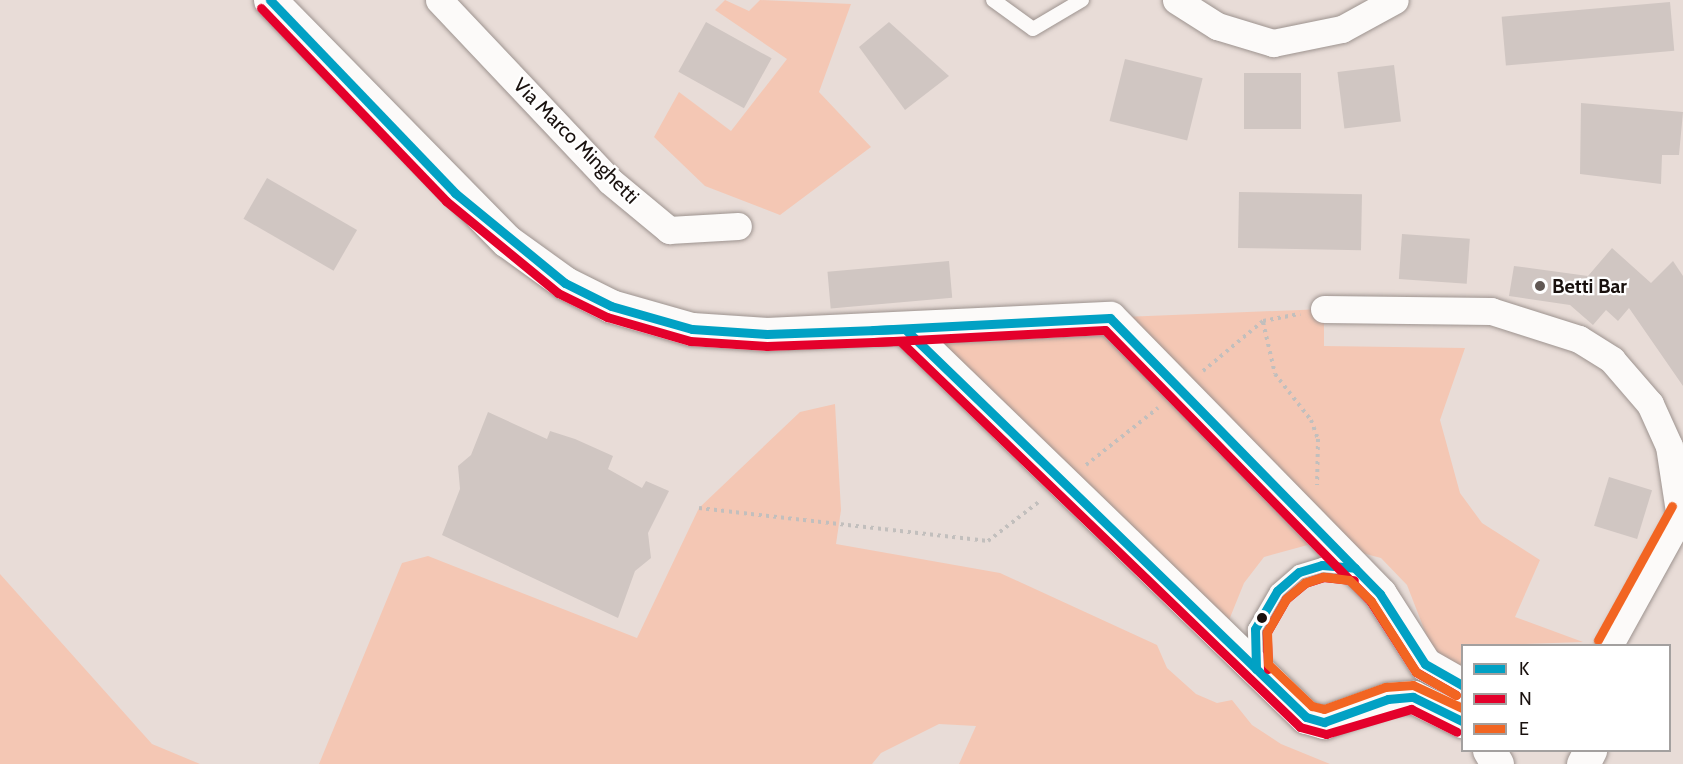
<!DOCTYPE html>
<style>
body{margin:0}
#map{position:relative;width:1683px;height:764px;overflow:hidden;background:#e8dcd7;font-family:Cabin,sans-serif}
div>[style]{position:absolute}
.green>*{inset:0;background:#f4c7b4}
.building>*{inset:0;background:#d0c6c2;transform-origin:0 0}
.path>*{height:4px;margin-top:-2px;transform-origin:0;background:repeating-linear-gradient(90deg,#c2bfbd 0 3px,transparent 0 7.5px)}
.roads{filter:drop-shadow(0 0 2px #9d938f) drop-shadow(0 0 2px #9d938f)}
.lane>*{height:14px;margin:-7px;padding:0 7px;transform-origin:7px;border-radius:7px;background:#fcfaf9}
.street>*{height:27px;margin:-13.5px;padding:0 13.5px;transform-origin:13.5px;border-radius:13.5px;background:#fcfaf9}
.secondary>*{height:33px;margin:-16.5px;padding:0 16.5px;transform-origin:16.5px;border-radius:16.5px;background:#fcfaf9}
.bus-1>*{height:9px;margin:-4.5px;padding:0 4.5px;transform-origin:4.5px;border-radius:4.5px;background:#01a1c4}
.bus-2>*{height:9px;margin:-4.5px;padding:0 4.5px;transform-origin:4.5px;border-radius:4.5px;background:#e4002b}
.bus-3>*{height:9px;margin:-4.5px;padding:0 4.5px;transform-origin:4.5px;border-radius:4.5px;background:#f26522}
.dots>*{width:16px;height:16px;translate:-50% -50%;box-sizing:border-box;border:3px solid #fff;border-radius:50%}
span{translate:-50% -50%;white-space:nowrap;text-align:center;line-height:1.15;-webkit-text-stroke:4.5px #fff;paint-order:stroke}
.street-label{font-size:20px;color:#19110e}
.poi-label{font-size:20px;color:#19110e;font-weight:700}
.left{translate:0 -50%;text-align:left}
.legend{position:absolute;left:1461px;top:644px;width:210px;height:108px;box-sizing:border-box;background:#fff;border:2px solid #a3a09f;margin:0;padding:8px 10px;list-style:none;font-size:18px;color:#19110e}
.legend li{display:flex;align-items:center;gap:12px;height:30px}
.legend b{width:30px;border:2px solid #a3a09f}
</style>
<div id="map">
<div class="green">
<i style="clip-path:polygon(725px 0,749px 11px,760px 0,851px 4px,819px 92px,871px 147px,780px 215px,705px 186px,654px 137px,679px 92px,731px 131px,787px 59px,715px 10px)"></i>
<i style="clip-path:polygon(1324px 309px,1324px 346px,1465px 348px,1440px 420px,1460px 493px,1482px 523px,1540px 560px,1515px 617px,1583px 642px,1462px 646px,1462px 667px,1458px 667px,1431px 647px,1407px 585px,1381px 558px,1347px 549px,1123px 317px)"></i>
<i style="clip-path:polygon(1108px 330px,1315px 543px,1264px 557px,1244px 583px,1227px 625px,931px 341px)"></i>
<i style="clip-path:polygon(835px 404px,841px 510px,836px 544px,1000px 573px,1157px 645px,1167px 668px,1196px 694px,1217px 703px,1232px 700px,1252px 725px,1281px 744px,1330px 764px,959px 764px,976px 726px,939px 724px,881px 753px,872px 764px,319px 764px,402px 563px,428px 556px,637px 638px,699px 508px,800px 412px)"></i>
<i style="clip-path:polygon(0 574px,152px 744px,200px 764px,0 764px)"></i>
</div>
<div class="building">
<i style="left:1670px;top:2px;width:49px;height:169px;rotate:85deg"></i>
<i style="left:706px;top:22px;width:75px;height:57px;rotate:29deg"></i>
<i style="clip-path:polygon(889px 22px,949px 76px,905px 110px,859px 47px)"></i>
<i style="left:1125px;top:59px;width:80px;height:64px;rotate:14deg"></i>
<i style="left:1394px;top:65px;width:57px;height:57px;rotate:83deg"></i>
<i style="left:1244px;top:73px;width:57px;height:56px"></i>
<i style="clip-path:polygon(1581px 103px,1683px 112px,1679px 155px,1662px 155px,1661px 184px,1580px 174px)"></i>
<i style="left:267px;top:178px;width:104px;height:47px;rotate:30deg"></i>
<i style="left:1239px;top:192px;width:123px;height:56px;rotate:1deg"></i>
<i style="left:1402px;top:234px;width:68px;height:45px;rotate:4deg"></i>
<i style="clip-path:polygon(1612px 248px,1651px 283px,1673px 261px,1683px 276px,1683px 386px,1629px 308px,1618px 321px,1606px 310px,1593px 325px,1570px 305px,1509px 296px,1514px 266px,1588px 276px)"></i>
<i style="left:949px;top:261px;width:37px;height:122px;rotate:85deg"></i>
<i style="clip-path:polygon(488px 412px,547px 439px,550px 431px,575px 439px,613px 456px,608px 469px,642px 488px,646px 481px,669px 491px,648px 533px,651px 558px,635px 571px,618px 618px,442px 535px,460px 489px,458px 466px,471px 455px)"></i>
<i style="left:1609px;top:477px;width:45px;height:51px;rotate:17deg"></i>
</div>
<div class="path">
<i style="left:1263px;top:322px;width:53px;rotate:77deg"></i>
<i style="left:1275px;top:374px;width:58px;rotate:52deg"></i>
<i style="left:1311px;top:420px;width:20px;rotate:70deg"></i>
<i style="left:1318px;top:439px;width:46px;rotate:91.2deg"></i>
<i style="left:1203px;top:371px;width:78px;rotate:-39.8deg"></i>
<i style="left:1263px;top:321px;width:38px;rotate:-11deg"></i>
<i style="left:1086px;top:465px;width:92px;rotate:-38.4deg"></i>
<i style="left:699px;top:508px;width:291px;rotate:6.5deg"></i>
<i style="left:988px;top:541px;width:66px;rotate:-37.6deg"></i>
</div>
<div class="roads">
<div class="lane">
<i style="left:993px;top:0;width:49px;rotate:35.9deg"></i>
<i style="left:1033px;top:29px;width:57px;rotate:-30.6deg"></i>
<i style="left:1256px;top:662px;width:33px;rotate:-92deg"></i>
<i style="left:1255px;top:629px;width:44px;rotate:-59.9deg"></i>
<i style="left:1277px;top:591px;width:29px;rotate:-41deg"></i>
<i style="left:1299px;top:572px;width:24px;rotate:-17deg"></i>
<i style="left:1322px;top:565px;width:25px;rotate:5deg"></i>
</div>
<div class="street">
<i style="left:439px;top:0;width:249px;rotate:46.6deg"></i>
<i style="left:610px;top:181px;width:77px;rotate:39.7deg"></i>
<i style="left:669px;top:230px;width:69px;rotate:-3.3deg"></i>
<i style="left:1176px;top:0;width:49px;rotate:32.4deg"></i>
<i style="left:1217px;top:26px;width:59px;rotate:16.9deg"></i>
<i style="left:1273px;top:43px;width:70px;rotate:-11.5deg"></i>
<i style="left:1342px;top:29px;width:60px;rotate:-28.7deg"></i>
<i style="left:1324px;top:309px;width:167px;rotate:0.7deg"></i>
<i style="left:1491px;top:311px;width:92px;rotate:17.7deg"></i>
<i style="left:1579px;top:339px;width:39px;rotate:32deg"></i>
<i style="left:1612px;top:360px;width:58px;rotate:49.2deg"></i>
<i style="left:1650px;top:404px;width:46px;rotate:65.7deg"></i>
<i style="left:1669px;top:446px;width:73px;rotate:81.3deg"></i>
<i style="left:1609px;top:646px;width:153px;rotate:-61.1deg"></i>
</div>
<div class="secondary">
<i style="left:270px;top:0;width:338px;rotate:45.5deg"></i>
<i style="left:507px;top:241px;width:72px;rotate:35.9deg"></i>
<i style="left:565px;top:283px;width:51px;rotate:26.6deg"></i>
<i style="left:611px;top:306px;width:84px;rotate:15.9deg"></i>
<i style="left:692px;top:329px;width:75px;rotate:3.8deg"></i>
<i style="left:767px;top:334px;width:343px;rotate:-2.7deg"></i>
<i style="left:1110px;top:318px;width:386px;rotate:45.6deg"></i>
<i style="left:1380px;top:594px;width:83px;rotate:57.3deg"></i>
<i style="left:1425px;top:664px;width:43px;rotate:29.6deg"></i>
<i style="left:905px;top:329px;width:558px;rotate:44.06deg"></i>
<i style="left:1306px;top:717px;width:19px;rotate:16deg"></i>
<i style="left:1324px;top:722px;width:68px;rotate:-19.8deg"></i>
<i style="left:1388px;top:699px;width:25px;rotate:-5deg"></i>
<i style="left:1413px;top:697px;width:55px;rotate:26.1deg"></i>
<i style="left:1489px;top:750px;width:16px;rotate:60deg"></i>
<i style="left:1583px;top:764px;width:16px;rotate:-63deg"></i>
</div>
</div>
<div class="bus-1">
<i style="left:270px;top:0;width:267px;rotate:46.2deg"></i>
<i style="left:455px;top:193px;width:142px;rotate:39.3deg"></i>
<i style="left:565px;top:283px;width:51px;rotate:26.6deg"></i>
<i style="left:611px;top:306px;width:84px;rotate:15.9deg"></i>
<i style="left:692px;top:329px;width:75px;rotate:3.8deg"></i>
<i style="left:767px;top:334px;width:138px;rotate:-2.1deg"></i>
<i style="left:905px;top:329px;width:558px;rotate:44.06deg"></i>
<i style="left:1306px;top:717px;width:19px;rotate:16deg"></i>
<i style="left:1324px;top:722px;width:68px;rotate:-19.8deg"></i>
<i style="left:1388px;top:699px;width:25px;rotate:-5deg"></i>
<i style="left:1413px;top:697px;width:55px;rotate:26.1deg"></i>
<i style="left:873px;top:330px;width:237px;rotate:-2.9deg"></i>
<i style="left:1110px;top:318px;width:386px;rotate:45.6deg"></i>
<i style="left:1380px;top:594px;width:83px;rotate:57.3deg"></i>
<i style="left:1425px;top:664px;width:43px;rotate:29.6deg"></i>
<i style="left:1256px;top:669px;width:40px;rotate:-91.4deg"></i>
<i style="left:1255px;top:629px;width:44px;rotate:-59.9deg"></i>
<i style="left:1277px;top:591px;width:29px;rotate:-41deg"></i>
<i style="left:1299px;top:572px;width:24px;rotate:-17deg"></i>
<i style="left:1322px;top:565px;width:33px;rotate:5deg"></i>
</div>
<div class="bus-2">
<i style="left:261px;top:8px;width:267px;rotate:46.2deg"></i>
<i style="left:446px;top:201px;width:145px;rotate:39.4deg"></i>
<i style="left:558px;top:293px;width:55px;rotate:26.1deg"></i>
<i style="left:607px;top:317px;width:86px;rotate:16.1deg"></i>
<i style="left:690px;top:341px;width:77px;rotate:3.7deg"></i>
<i style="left:767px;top:346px;width:133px;rotate:-2.2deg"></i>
<i style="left:900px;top:341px;width:556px;rotate:43.98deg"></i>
<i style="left:1300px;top:727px;width:27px;rotate:15deg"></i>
<i style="left:1326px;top:734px;width:89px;rotate:-16.4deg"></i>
<i style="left:1411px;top:709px;width:51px;rotate:26.6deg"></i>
<i style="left:874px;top:342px;width:231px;rotate:-3deg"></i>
<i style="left:1105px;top:330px;width:380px;rotate:45.6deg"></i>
<i style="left:1371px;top:602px;width:83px;rotate:57.3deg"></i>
<i style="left:1416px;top:672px;width:46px;rotate:29.9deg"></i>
<i style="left:1268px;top:669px;width:37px;rotate:-92deg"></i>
<i style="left:1267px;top:632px;width:38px;rotate:-60deg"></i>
<i style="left:1286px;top:599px;width:25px;rotate:-40deg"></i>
<i style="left:1305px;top:583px;width:19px;rotate:-18deg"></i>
<i style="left:1323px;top:577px;width:31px;rotate:6deg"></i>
</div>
<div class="bus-3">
<i style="left:1598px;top:640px;width:153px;rotate:-61.1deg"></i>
<i style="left:1456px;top:695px;width:46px;rotate:-150.1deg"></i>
<i style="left:1416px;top:672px;width:84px;rotate:-122.4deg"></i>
<i style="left:1371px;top:601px;width:30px;rotate:-136deg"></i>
<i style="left:1349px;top:580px;width:26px;rotate:-173deg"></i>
<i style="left:1323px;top:577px;width:19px;rotate:162deg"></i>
<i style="left:1305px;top:583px;width:25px;rotate:140deg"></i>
<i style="left:1286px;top:599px;width:38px;rotate:120deg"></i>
<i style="left:1267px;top:632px;width:32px;rotate:88deg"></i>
<i style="left:1268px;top:664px;width:61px;rotate:43.7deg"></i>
<i style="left:1312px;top:706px;width:12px;rotate:14deg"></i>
<i style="left:1324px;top:709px;width:65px;rotate:-19.8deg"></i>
<i style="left:1385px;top:687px;width:28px;rotate:-4deg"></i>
<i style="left:1413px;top:685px;width:54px;rotate:25.1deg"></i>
</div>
<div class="dots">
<i style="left:1540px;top:286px;background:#615854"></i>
<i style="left:1262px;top:618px;background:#19110e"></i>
</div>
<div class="street-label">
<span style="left:576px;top:141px;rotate:45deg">Via Marco Minghetti</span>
</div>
<div class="poi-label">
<span class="left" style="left:1552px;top:286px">Betti Bar</span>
</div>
<ul class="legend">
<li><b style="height:8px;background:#01a1c4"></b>K</li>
<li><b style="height:8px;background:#e4002b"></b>N</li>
<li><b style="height:8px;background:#f26522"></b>E</li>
</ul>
</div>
